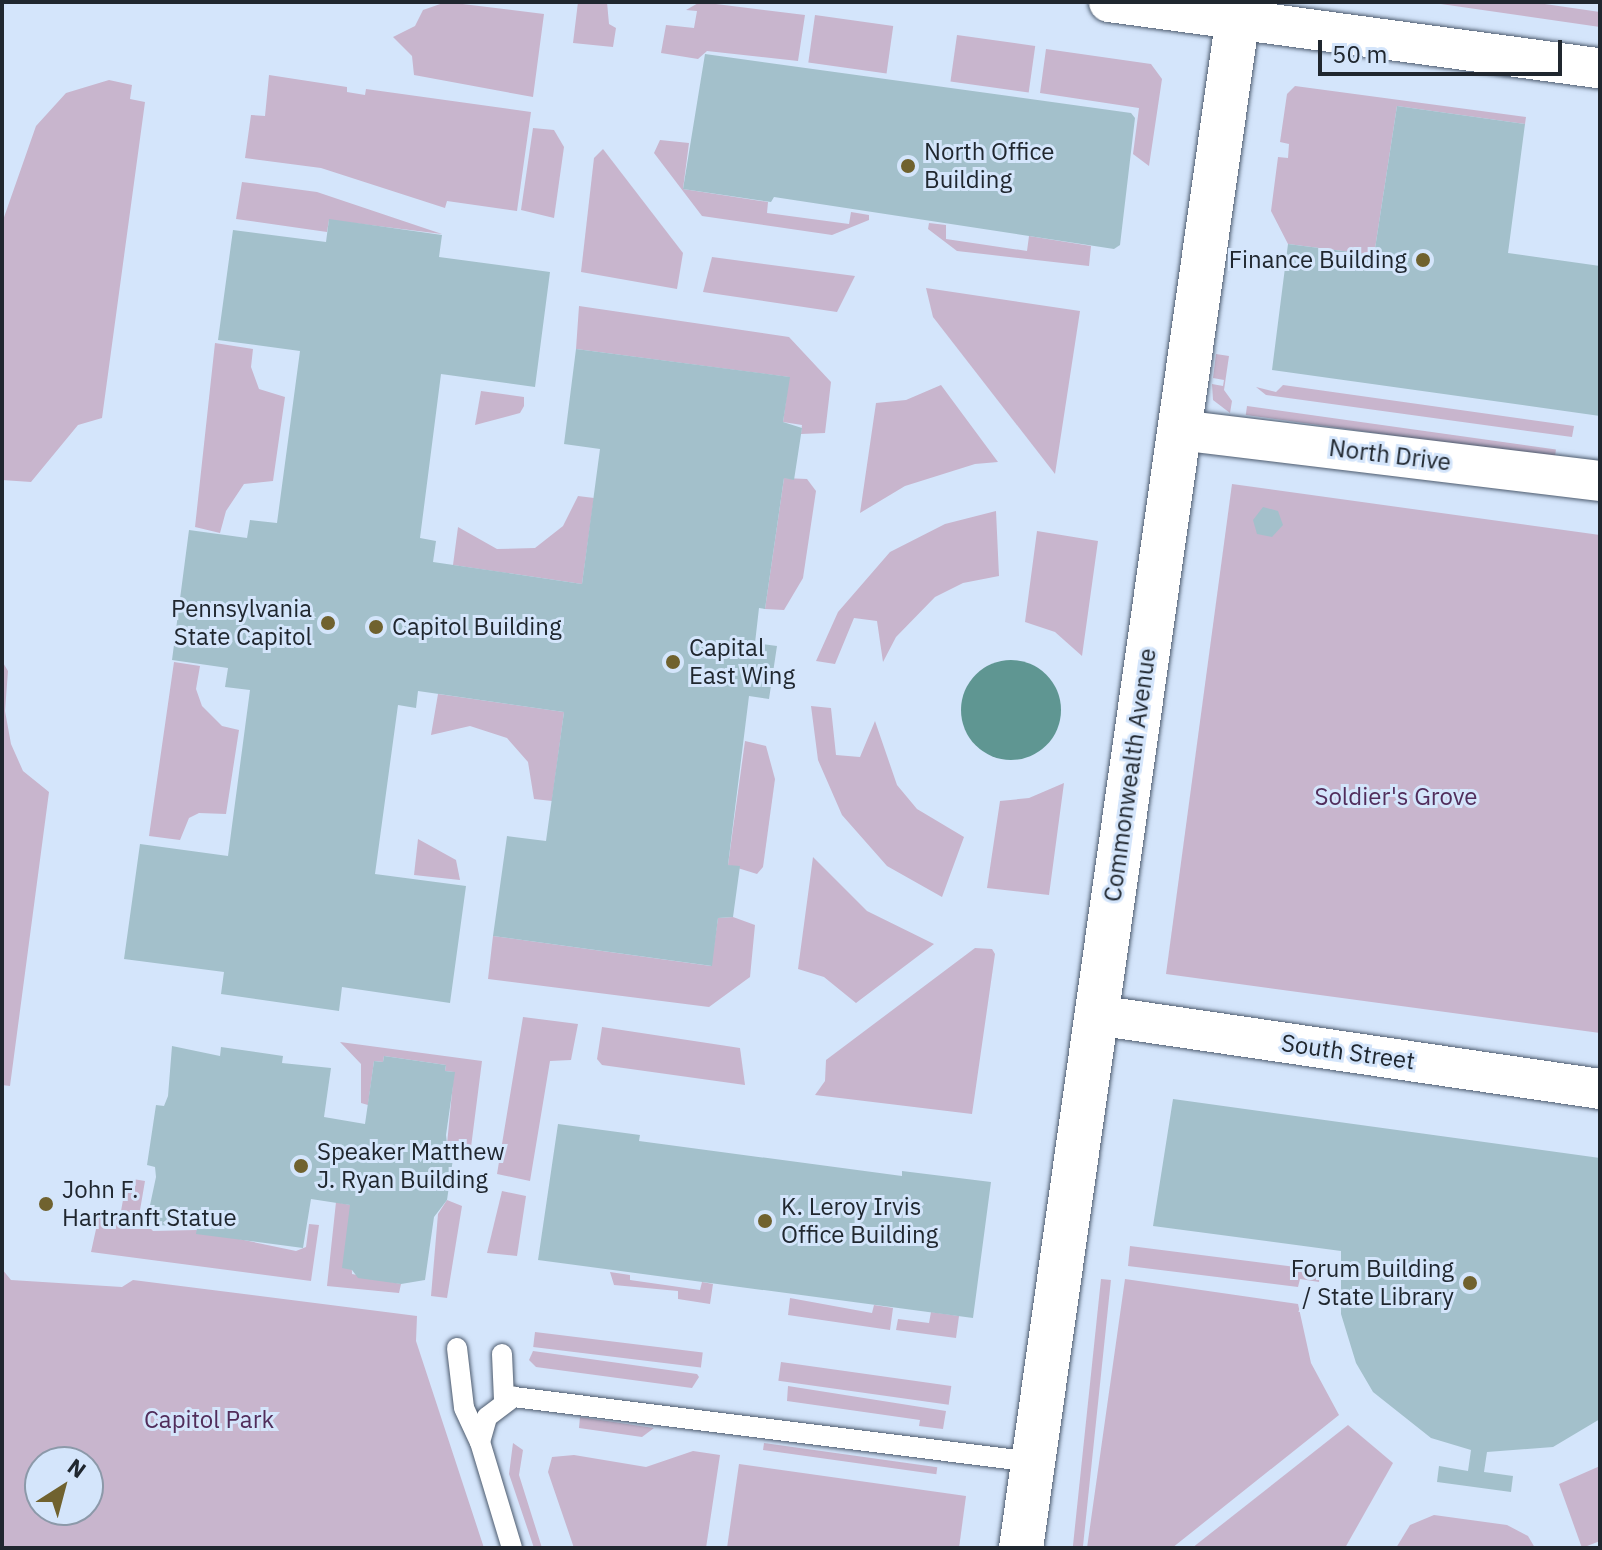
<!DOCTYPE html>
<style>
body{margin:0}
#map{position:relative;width:1602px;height:1550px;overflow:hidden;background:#d4e5fb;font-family:"IBM Plex Sans",sans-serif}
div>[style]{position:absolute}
.green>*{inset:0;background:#c8b5cd;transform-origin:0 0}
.water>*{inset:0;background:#5f9692}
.round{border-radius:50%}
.building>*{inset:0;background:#a3c0cb}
.roads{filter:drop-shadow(0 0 2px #4d5b6e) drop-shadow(0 0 2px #4d5b6e)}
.service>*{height:20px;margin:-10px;padding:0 10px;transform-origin:10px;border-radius:10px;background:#fff}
.minor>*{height:40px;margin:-20px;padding:0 20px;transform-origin:20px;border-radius:20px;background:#fff}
.tertiary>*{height:44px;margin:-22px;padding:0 22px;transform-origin:22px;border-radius:22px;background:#fff}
.dots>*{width:22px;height:22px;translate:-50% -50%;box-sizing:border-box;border:4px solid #d4e5fb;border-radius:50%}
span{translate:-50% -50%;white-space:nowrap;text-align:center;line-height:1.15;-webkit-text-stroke:6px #d4e5fb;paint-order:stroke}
.poi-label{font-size:24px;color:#20272f}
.left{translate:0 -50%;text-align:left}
.right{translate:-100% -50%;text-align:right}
.street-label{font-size:24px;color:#20272f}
.park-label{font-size:24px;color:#512d5b}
.frame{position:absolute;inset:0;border:4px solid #20272f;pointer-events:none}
.north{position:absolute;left:24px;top:1446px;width:80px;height:80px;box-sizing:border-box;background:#d4e5fb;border:2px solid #8c99a9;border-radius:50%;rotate:36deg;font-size:22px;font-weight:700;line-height:32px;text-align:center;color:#20272f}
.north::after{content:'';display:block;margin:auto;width:28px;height:36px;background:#70622f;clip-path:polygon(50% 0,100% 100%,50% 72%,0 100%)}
.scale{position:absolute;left:1318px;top:40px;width:244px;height:36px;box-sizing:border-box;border:4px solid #20272f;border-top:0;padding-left:10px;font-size:24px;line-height:28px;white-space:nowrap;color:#20272f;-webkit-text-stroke:6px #d4e5fb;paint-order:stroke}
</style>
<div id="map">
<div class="green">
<i style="clip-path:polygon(446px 2px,544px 14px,533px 97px,414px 75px,412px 56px,393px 37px,415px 26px,423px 10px)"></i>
<i style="clip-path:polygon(578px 2px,607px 2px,609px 24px,616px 28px,613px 47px,573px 43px)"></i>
<i style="clip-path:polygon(700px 2px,805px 15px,798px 61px,707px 51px,698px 59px,661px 53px,666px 25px,694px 28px,697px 11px,686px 10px)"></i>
<i style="clip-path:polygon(1427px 2px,1531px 2px,1600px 12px,1600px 27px)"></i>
<i style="left:815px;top:15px;width:79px;height:48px;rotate:8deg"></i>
<i style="left:957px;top:35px;width:79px;height:47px;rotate:8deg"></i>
<i style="clip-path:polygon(1046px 49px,1151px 64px,1162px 79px,1149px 166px,1133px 154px,1139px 108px,1040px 93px)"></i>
<i style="clip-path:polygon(269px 75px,347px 87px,347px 92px,365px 95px,366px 89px,531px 112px,517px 211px,447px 201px,445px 208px,321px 168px,245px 158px,251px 115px,265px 116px)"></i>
<i style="clip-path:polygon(109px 80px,132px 85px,130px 99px,145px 102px,102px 418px,78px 425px,31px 482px,2px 480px,2px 223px,36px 126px,66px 93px)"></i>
<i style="clip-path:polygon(1295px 86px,1526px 117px,1525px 124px,1397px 106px,1374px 255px,1288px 244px,1271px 211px,1278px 157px,1288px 158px,1289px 144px,1280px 142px,1287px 94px)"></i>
<i style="clip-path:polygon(533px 128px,554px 130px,564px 147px,554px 218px,521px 210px)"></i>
<i style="clip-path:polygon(660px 140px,689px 143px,683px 189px,768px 202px,767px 213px,849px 224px,851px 212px,869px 215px,869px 220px,832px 235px,702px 216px,654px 153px)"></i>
<i style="clip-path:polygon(603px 149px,683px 253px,677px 289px,581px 272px,594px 158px)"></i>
<i style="clip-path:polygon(242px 182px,317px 192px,442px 234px,329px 220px,327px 232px,236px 219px)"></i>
<i style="clip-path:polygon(929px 223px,946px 225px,946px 239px,1027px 251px,1029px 236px,1091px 246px,1089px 266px,957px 251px,928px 229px)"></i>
<i style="clip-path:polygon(712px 257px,855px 276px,837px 312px,703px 292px)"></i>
<i style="clip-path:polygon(926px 288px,1080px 311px,1055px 474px,933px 317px)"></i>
<i style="clip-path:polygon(579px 306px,789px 337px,831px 382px,825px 433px,801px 434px,802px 425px,783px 422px,789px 377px,576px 349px)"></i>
<i style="clip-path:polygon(215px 343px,253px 349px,251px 367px,259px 389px,285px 397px,273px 481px,244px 484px,226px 511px,220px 533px,195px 527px)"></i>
<i style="clip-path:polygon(1216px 354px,1229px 356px,1224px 390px,1232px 401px,1230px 413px,1213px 400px,1212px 384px,1223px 386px,1224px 380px,1213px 378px)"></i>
<i style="clip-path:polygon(941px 385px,998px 462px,975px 464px,905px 486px,860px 513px,876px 403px,906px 400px)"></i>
<i style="clip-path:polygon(1283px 385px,1574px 426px,1572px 437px,1266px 395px,1256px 387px,1276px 392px)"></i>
<i style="clip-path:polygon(481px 391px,524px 397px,524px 406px,520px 413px,475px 425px)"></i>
<i style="left:1247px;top:406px;width:312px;height:9px;rotate:8deg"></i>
<i style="clip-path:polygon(784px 478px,807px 479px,816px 491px,803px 578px,784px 610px,765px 609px)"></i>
<i style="clip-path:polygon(1232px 484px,1600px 535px,1600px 1033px,1166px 974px)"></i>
<i style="clip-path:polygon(578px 496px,594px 498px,582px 584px,453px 565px,458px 527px,497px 549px,535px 548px,563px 526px)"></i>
<i style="clip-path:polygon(996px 511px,999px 576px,963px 583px,935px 597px,896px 637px,883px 662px,877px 621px,854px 618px,835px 664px,816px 661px,838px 612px,890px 552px,945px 524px)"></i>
<i style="clip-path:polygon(1037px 531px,1098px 541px,1082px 656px,1055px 632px,1025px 622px)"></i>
<i style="clip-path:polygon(2px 661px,8px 671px,5px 711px,11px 744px,23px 771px,49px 792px,10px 1086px,2px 1085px)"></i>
<i style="clip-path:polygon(174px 662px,200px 666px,196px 689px,202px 706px,222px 726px,239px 730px,226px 814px,199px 813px,189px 818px,180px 840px,149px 836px)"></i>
<i style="clip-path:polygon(438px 694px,564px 712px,552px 801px,534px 799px,528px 762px,507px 738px,470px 726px,431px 735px)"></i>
<i style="clip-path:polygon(811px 706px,831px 708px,836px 755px,860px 757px,875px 721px,897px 785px,917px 809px,964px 837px,942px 897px,887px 866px,842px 815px,818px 760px)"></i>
<i style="clip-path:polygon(745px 741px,766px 746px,775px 779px,763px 867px,757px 874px,728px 865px)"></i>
<i style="clip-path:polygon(1064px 783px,1049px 895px,987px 888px,1000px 801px,1029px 798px)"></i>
<i style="clip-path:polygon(418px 839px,456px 860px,460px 880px,414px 875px)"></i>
<i style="clip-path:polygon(813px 857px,867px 911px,934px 944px,856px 1003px,824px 977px,798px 969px)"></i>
<i style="clip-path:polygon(733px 917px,755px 925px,750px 977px,709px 1007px,488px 979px,493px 936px,711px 966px,718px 918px)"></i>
<i style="clip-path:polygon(975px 948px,992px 949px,995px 954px,972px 1114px,815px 1095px,825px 1081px,826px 1060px)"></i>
<i style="clip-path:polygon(523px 1017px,578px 1024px,571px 1060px,550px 1061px,530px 1181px,497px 1174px)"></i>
<i style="clip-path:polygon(602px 1027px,740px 1048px,745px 1085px,602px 1065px,597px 1059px)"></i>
<i style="clip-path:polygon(340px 1042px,482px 1061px,470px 1155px,453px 1156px,455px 1145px,447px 1144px,454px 1072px,445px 1071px,446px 1065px,384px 1056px,383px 1062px,374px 1061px,368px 1105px,361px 1103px,361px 1064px)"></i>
<i style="clip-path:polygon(127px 1178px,145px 1181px,139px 1216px,153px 1231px,196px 1230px,296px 1251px,306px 1247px,309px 1224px,319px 1225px,311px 1281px,91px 1252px,100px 1211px,121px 1211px)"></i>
<i style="clip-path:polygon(502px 1191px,526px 1196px,517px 1256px,487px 1253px)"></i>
<i style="clip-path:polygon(447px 1200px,462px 1206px,447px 1298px,431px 1296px,438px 1214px)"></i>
<i style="clip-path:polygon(336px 1202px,350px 1205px,352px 1274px,401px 1284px,399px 1293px,327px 1286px)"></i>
<i style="clip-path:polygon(1130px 1246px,1320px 1270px,1319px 1282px,1300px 1279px,1298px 1287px,1128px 1266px)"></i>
<i style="clip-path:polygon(evenodd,2px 1269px,11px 1280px,122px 1287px,133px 1280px,417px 1316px,416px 1341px,484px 1548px,2px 1548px,2px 1269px,40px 1462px,88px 1462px,88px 1510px,40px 1510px,40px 1462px)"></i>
<i style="clip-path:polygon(610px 1272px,630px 1275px,630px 1280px,700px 1290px,702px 1282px,713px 1284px,710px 1304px,678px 1299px,678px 1291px,614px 1285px)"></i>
<i style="left:1101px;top:1279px;width:10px;height:272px;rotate:6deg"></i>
<i style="clip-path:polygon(1125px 1279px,1298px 1304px,1311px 1363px,1339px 1415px,1172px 1548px,1087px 1548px)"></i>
<i style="clip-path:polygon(790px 1298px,872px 1313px,874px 1305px,893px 1308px,890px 1330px,788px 1315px)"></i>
<i style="clip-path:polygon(931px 1312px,959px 1316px,956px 1338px,896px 1330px,898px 1319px,929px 1323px)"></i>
<i style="left:535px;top:1332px;width:169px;height:15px;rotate:7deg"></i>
<i style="clip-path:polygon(533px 1351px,697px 1374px,699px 1377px,692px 1388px,536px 1367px,529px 1360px)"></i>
<i style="left:781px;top:1362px;width:172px;height:19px;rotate:8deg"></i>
<i style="clip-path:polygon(788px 1386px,946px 1411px,943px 1429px,919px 1426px,920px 1420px,787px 1401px)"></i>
<i style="clip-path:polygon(580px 1417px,654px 1428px,642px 1437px,579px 1428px)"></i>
<i style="clip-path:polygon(1348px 1425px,1393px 1463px,1345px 1548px,1192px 1548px)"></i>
<i style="clip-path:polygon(513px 1443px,523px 1450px,519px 1475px,542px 1548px,534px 1548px,509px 1474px)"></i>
<i style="left:764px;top:1443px;width:175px;height:7px;rotate:8deg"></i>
<i style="clip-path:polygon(693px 1451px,720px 1455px,706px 1548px,574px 1548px,548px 1472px,552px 1457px,574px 1455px,646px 1467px)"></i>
<i style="clip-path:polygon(739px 1464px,966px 1496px,959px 1548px,727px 1548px)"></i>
<i style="clip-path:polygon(1600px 1466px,1600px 1541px,1582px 1548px,1559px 1484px)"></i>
<i style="clip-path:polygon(1434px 1515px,1507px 1525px,1528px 1536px,1535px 1548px,1396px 1548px,1410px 1525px)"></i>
</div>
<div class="water">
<i class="round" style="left:961px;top:660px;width:100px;height:100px"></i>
</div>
<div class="building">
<i style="clip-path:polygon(705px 54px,1131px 113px,1135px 118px,1120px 245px,1114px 249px,774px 197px,771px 202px,683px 189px)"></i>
<i style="clip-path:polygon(1397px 106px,1525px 124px,1508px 253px,1600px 266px,1600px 416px,1272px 370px,1288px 244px,1374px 255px)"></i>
<i style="clip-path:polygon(329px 219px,442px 235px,439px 257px,550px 272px,535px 387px,441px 374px,420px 538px,436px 541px,433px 562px,582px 584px,600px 449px,564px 444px,576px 349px,790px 377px,783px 422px,802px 428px,794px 480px,784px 478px,765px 609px,759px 608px,755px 643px,777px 646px,769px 699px,749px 696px,728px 865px,740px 866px,733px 917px,718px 918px,712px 966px,493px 936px,507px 836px,546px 841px,564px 712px,418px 691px,416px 708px,398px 705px,375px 874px,466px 886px,450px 1003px,342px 987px,339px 1011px,221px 994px,224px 972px,124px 959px,140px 844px,228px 856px,250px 690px,225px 687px,228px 668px,172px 660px,189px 530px,247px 538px,250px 520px,277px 523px,300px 351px,218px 340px,233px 230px,326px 242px)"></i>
<i style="clip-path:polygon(1263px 507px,1278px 511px,1283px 525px,1272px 537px,1257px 534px,1253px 520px)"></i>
<i style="clip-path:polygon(172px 1046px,220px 1056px,221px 1047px,283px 1056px,282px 1063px,331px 1068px,324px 1117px,365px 1124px,374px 1061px,383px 1062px,384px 1056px,446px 1065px,445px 1071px,455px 1072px,446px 1135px,447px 1144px,455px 1145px,447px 1200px,434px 1217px,425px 1280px,401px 1284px,358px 1278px,352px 1270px,342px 1268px,350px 1205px,311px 1199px,303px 1248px,196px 1234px,197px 1228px,146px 1224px,156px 1177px,155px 1167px,147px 1165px,156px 1105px,164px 1106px,168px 1096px)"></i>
<i style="clip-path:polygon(1173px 1099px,1600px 1158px,1600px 1419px,1553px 1447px,1487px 1452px,1484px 1472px,1513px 1476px,1511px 1492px,1437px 1482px,1439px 1466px,1468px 1471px,1471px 1450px,1431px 1438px,1373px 1392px,1356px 1363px,1341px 1314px,1341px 1251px,1153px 1226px)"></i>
<i style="clip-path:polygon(558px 1124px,640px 1135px,639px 1141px,902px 1176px,902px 1171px,991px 1182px,973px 1318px,538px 1260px)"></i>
</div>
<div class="roads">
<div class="service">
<i style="left:457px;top:1348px;width:60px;rotate:83.3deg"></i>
<i style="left:464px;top:1408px;width:38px;rotate:65deg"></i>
<i style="left:502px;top:1354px;width:46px;rotate:87.5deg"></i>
<i style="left:512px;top:1548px;width:111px;rotate:-106.8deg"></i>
<i style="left:480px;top:1442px;width:26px;rotate:-74deg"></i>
<i style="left:487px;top:1417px;width:34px;rotate:-37deg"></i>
<i style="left:514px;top:1397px;width:523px;rotate:7.14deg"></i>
</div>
<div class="minor">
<i style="left:1109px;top:2px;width:495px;rotate:7.7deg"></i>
<i style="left:1179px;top:430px;width:424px;rotate:6.9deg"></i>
<i style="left:1096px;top:1015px;width:509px;rotate:8.35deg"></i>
</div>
<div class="tertiary">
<i style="left:1021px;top:1548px;width:1561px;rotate:-81.94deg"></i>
</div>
</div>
<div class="dots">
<i style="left:908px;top:166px;background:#70622f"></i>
<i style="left:1423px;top:260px;background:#70622f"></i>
<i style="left:328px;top:623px;background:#70622f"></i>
<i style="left:376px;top:627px;background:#70622f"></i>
<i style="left:673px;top:662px;background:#70622f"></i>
<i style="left:301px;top:1166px;background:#70622f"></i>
<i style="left:46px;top:1204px;background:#70622f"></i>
<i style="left:765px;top:1221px;background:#70622f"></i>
<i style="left:1470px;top:1283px;background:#70622f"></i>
</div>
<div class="poi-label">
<span class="left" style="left:924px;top:166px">North Office<br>Building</span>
<span class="right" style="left:1407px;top:260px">Finance Building</span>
<span class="right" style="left:312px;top:623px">Pennsylvania<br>State Capitol</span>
<span class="left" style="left:392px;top:627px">Capitol Building</span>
<span class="left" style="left:689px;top:662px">Capital<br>East Wing</span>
<span class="left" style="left:317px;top:1166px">Speaker Matthew<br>J. Ryan Building</span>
<span class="left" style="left:62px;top:1204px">John F.<br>Hartranft Statue</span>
<span class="left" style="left:781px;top:1221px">K. Leroy Irvis<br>Office Building</span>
<span class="right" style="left:1454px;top:1283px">Forum Building<br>/ State Library</span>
</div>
<div class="street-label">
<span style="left:1390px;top:455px;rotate:7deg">North Drive</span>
<span style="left:1130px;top:775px;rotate:-82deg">Commonwealth Avenue</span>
<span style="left:1348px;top:1052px;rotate:8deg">South Street</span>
</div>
<div class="park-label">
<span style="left:1396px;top:797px">Soldier's Grove</span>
<span style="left:209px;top:1420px">Capitol Park</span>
</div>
<div class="frame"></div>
<div class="north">N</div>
<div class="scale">50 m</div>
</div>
